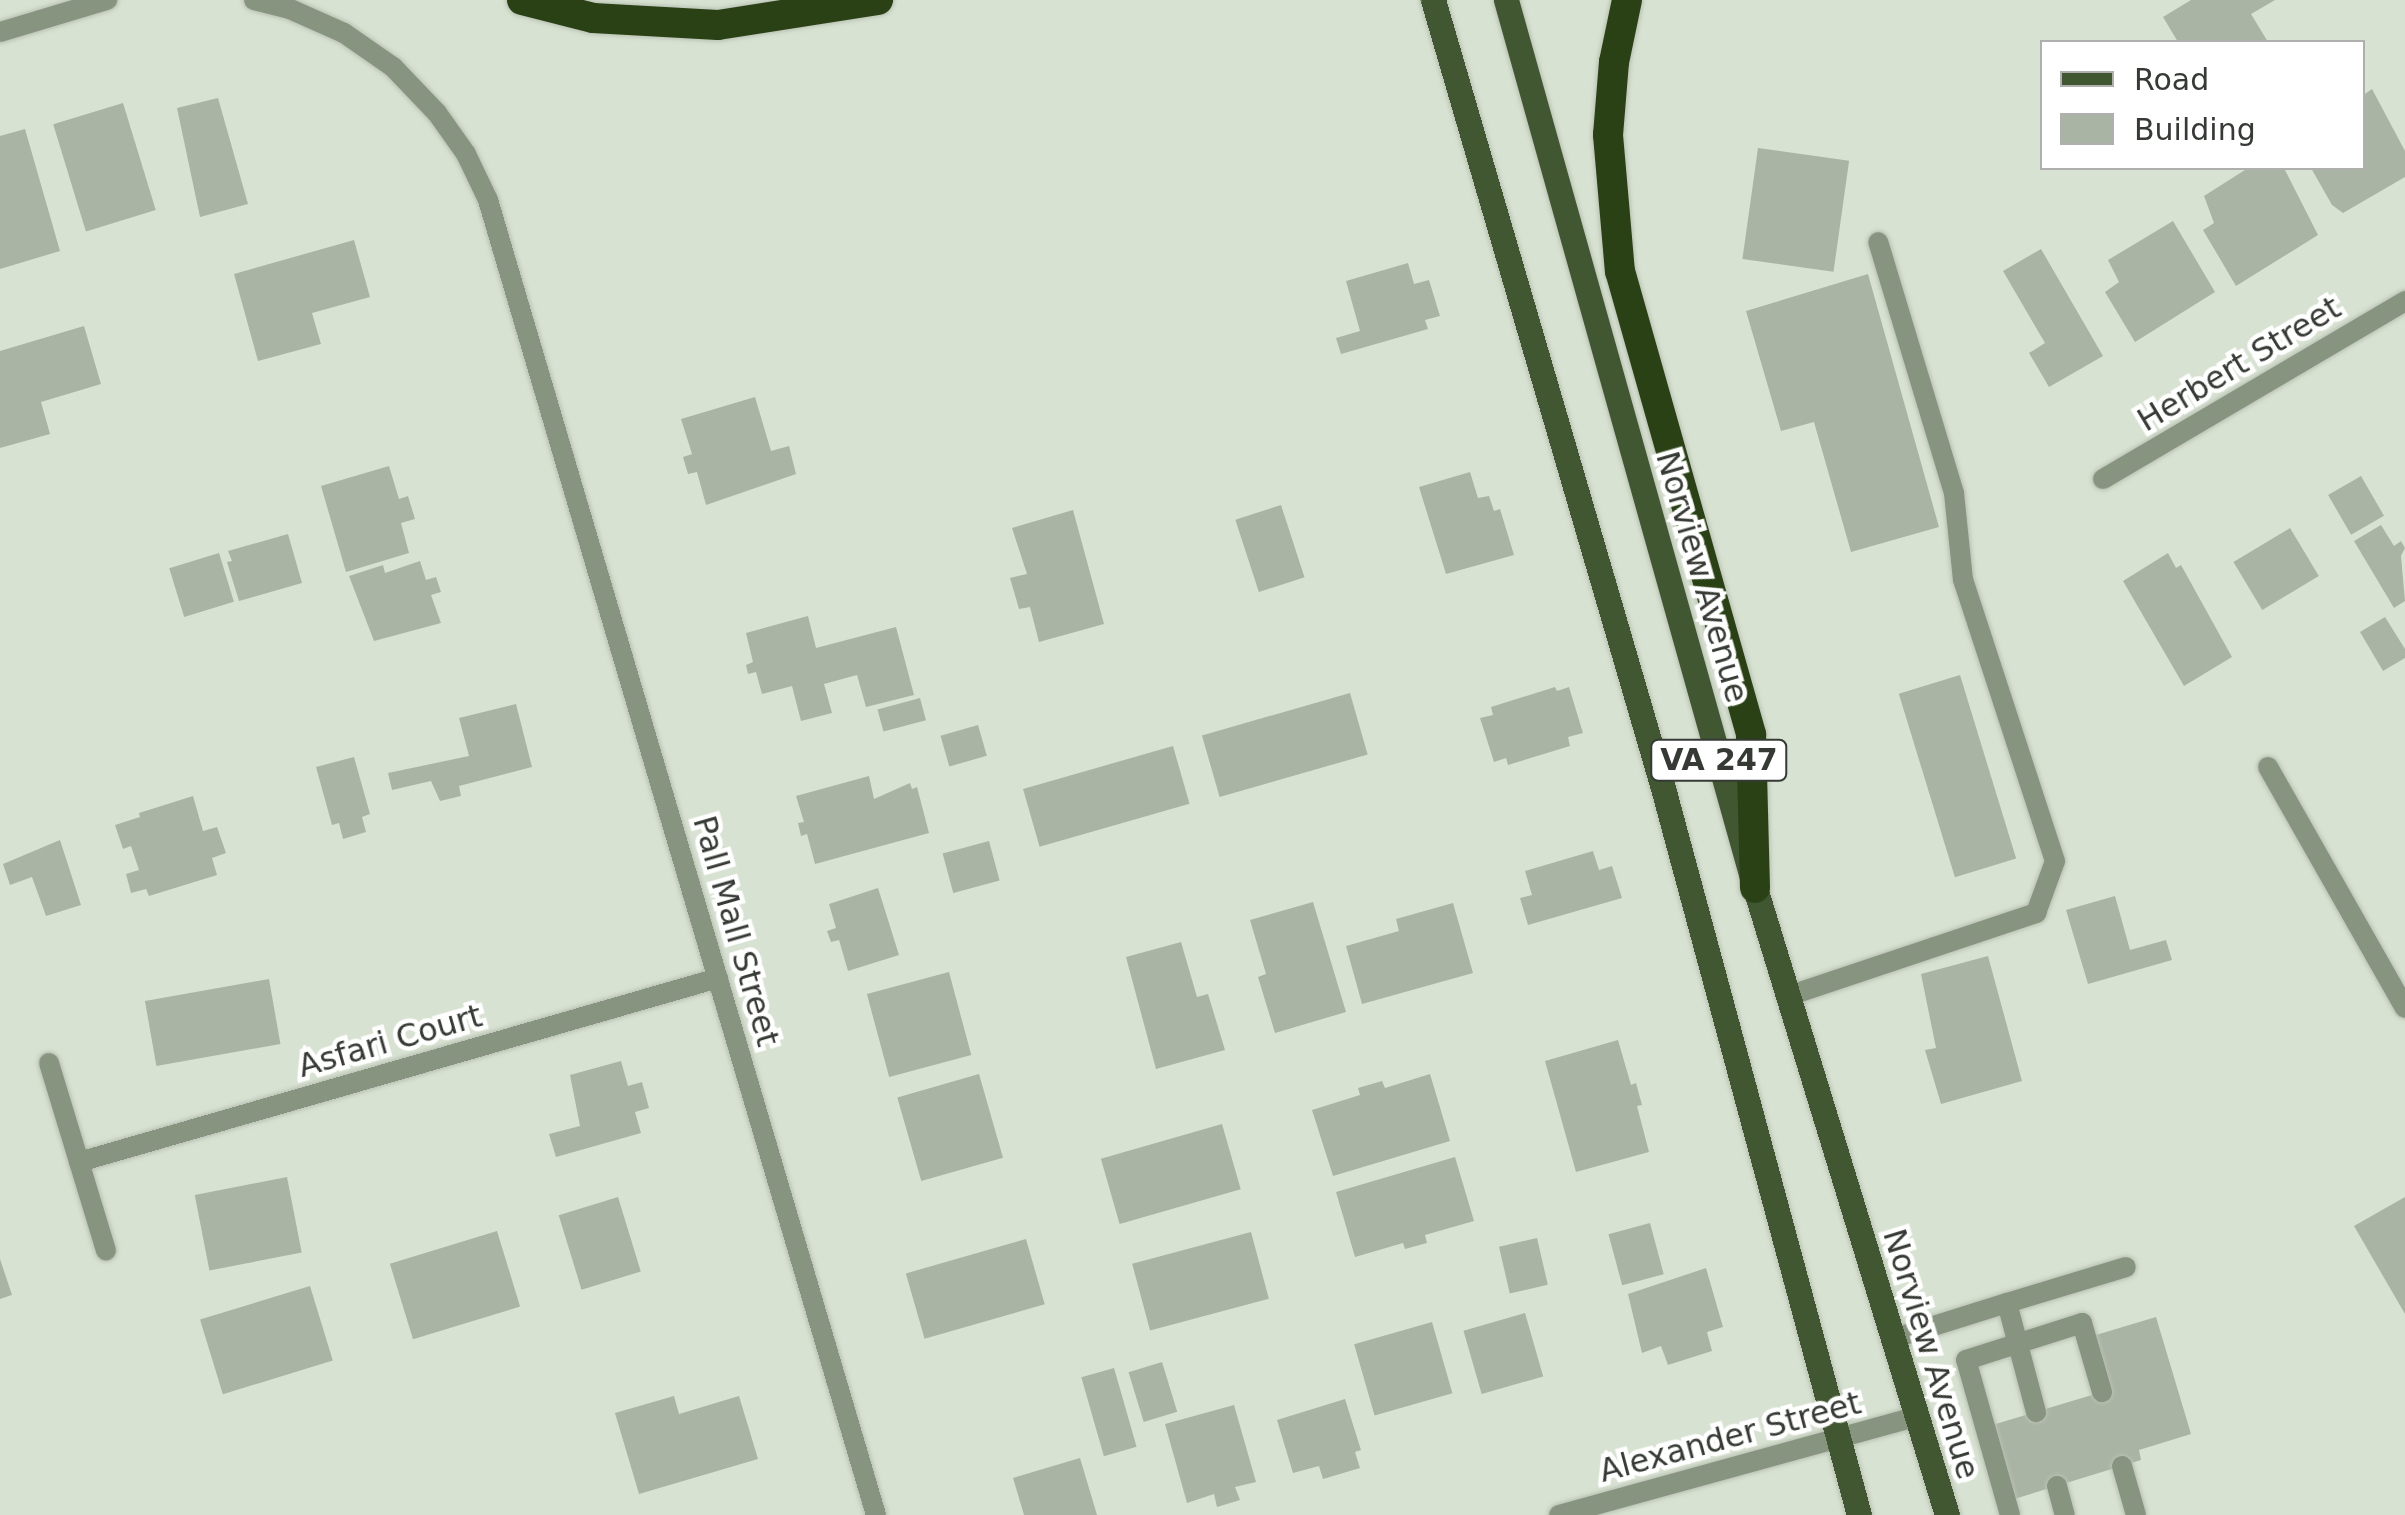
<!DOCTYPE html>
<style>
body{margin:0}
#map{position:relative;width:2405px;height:1515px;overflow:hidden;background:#d8e2d2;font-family:"DejaVu Sans",sans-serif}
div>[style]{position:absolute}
.building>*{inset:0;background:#aab4a4;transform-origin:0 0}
.roads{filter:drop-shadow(0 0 2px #b8c0b2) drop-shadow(0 0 2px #b8c0b2)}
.service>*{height:20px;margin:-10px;padding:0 10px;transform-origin:10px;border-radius:10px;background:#87947f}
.minor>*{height:20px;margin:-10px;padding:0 10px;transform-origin:10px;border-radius:10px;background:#87947f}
.primary>*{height:25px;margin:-12.5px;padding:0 12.5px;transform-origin:12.5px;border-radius:12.5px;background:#415731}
.motorway>*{height:30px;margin:-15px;padding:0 15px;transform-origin:15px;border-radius:15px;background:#294114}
span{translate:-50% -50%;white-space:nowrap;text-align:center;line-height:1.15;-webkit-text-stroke:9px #fff;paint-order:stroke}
.shield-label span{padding:2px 8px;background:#fff;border:2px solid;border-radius:8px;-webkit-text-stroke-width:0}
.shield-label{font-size:30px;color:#363a34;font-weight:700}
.street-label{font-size:32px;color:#363a34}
.legend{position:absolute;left:2040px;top:40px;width:325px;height:130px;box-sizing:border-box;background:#fff;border:2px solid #afb0ae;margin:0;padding:12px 18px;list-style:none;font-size:30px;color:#363a34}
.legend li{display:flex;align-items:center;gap:20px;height:50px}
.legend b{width:50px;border:2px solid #afb0ae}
</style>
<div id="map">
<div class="building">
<i style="clip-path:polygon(2191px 0,2275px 0,2251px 14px,2268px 42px,2178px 42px,2163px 17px)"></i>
<i style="clip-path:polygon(2372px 89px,2405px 151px,2405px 177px,2343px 213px,2332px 205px,2311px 168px,2362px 168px,2362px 96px)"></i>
<i style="clip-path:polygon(218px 98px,248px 204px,200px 217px,177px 108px)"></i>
<i style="left:123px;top:103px;width:112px;height:73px;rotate:73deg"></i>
<i style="clip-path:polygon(25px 129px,60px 251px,0 269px,0 136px)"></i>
<i style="left:1758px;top:148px;width:92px;height:112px;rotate:8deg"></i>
<i style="clip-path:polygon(2248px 168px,2284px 168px,2318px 235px,2236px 286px,2203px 230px,2214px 223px,2204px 196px)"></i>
<i style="clip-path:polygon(2173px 221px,2215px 292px,2135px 342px,2105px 292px,2119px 282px,2108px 260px)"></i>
<i style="clip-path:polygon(354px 240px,370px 297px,312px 313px,321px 344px,258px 361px,234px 274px)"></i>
<i style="clip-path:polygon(2041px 249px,2103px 356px,2049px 387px,2029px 353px,2045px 343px,2003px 271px)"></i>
<i style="clip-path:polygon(1408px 263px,1414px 284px,1429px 280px,1440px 316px,1425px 320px,1428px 329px,1341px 354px,1336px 338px,1360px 331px,1346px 281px)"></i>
<i style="clip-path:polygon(1868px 274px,1939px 527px,1851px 552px,1814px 422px,1781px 431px,1746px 311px)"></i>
<i style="clip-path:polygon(84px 326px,101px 384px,41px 402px,50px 434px,0 448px,0 351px)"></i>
<i style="clip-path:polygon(755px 397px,771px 451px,789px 446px,796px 474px,706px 505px,697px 472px,688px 474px,683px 457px,692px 454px,681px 419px)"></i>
<i style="clip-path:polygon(389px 466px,399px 499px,408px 496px,415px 519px,401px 523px,409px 553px,346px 572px,321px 486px)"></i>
<i style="clip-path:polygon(1470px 472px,1478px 498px,1489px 496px,1494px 511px,1500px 509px,1514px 555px,1446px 574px,1419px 487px)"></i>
<i style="left:2361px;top:476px;width:46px;height:38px;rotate:60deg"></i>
<i style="left:1281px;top:505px;width:76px;height:48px;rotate:72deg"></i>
<i style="clip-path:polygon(1073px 510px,1104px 624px,1039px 642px,1030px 607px,1019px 609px,1010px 578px,1027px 574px,1012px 528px)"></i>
<i style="clip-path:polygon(2381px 525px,2394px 546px,2401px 541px,2405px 548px,2401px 556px,2405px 601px,2394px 608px,2354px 541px)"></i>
<i style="left:2290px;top:528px;width:56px;height:66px;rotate:59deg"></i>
<i style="clip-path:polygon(288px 534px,302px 583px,239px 601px,227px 562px,232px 561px,228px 551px)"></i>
<i style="left:219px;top:553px;width:51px;height:52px;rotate:73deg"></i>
<i style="clip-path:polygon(2168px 553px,2176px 568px,2181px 565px,2232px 657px,2184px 686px,2123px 581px)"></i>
<i style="clip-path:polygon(420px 561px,426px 580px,436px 577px,441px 592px,431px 595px,441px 623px,374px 641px,349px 576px,383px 565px,385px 573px)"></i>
<i style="clip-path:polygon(808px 616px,816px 648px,896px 627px,914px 695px,866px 707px,857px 675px,824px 684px,832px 713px,801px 721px,792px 686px,762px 694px,756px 672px,748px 674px,746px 665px,753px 662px,746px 633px)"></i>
<i style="clip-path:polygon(2385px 617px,2405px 649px,2405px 658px,2383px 671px,2360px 632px)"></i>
<i style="left:1960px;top:675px;width:192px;height:64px;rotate:73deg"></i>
<i style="clip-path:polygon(1555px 687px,1557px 691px,1569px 687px,1583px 733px,1568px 737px,1570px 746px,1508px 765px,1506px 758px,1494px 762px,1480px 718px,1493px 715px,1491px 707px)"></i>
<i style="left:1350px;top:693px;width:64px;height:154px;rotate:74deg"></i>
<i style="left:920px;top:698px;width:23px;height:44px;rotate:75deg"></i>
<i style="clip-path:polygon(516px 704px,532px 767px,459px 786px,461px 796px,440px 801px,431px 781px,392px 790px,388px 773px,469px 756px,459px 718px)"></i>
<i style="left:978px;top:725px;width:32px;height:39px;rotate:74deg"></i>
<i style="left:1173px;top:746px;width:60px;height:156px;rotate:74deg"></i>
<i style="clip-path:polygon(354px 757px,370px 814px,362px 817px,366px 832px,343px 839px,339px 823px,332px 825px,316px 767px)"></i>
<i style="clip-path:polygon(869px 776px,874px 799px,910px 783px,912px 789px,917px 787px,929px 833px,815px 864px,807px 834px,801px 836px,798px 823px,804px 822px,796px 796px)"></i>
<i style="clip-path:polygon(193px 796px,203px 831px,217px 827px,226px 853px,212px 858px,217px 875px,149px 896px,146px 889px,131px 893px,126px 874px,139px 870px,131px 846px,123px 849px,115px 825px,140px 817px,139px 813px)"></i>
<i style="clip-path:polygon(60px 840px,81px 905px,46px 916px,32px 877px,10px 885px,3px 864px)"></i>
<i style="left:989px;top:841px;width:41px;height:48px;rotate:75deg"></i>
<i style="clip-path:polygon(1593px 851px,1599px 870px,1612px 866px,1622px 898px,1528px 925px,1520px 898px,1532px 895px,1525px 871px)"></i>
<i style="clip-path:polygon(878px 888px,899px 955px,848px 971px,839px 940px,831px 942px,827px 931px,836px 928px,829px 904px)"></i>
<i style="clip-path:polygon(2115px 896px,2130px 950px,2166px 940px,2172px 960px,2088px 984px,2066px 910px)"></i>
<i style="clip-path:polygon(1313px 902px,1346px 1012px,1275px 1033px,1258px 977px,1266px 974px,1250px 920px)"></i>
<i style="clip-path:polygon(1453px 903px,1473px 973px,1362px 1004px,1346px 946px,1399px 931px,1396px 919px)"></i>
<i style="clip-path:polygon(1181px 942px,1197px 997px,1208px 994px,1225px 1050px,1156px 1069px,1126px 957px)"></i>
<i style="clip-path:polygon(1988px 956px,2022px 1081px,1941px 1104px,1925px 1050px,1936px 1048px,1921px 974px)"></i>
<i style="left:949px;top:972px;width:86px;height:85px;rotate:75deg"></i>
<i style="left:269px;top:979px;width:66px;height:126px;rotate:80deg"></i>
<i style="clip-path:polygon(1618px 1040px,1631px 1085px,1636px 1083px,1642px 1105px,1637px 1106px,1649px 1152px,1576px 1172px,1545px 1061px)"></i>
<i style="clip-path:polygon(621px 1061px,628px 1086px,642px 1082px,649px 1108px,635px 1112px,641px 1133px,556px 1157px,549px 1134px,580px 1126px,570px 1075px)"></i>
<i style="left:979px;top:1074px;width:87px;height:85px;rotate:74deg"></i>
<i style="clip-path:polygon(1430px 1074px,1450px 1141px,1333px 1176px,1312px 1110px,1360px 1095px,1358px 1088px,1382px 1081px,1385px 1088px)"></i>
<i style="left:1222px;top:1124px;width:68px;height:126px;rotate:74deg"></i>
<i style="clip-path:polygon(1455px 1157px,1474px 1221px,1425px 1235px,1427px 1243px,1405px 1249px,1403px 1243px,1355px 1257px,1336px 1192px)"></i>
<i style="left:287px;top:1177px;width:77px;height:94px;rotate:79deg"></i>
<i style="left:618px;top:1197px;width:78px;height:62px;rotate:73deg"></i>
<i style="clip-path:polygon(2405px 1197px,2405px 1314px,2354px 1226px)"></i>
<i style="left:1650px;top:1223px;width:53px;height:43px;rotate:75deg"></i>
<i style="left:497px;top:1231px;width:79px;height:112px;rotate:73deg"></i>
<i style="left:1251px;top:1232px;width:69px;height:123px;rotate:75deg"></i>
<i style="left:1537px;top:1238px;width:48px;height:39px;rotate:77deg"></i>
<i style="left:1026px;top:1239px;width:68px;height:125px;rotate:74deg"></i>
<i style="clip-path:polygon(0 1259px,12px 1295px,0 1299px)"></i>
<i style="clip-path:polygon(1706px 1268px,1723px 1327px,1707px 1332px,1712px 1351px,1668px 1365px,1661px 1346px,1642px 1353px,1628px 1294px)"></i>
<i style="left:310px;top:1286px;width:78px;height:115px;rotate:73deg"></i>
<i style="left:1525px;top:1313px;width:66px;height:64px;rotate:74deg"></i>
<i style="clip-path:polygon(2156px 1317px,2191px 1434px,2139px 1450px,2141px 1460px,2011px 1500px,1989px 1426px,2112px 1389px,2096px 1335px)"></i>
<i style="left:1432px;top:1322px;width:74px;height:81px;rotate:74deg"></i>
<i style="left:1162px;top:1362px;width:52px;height:35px;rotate:73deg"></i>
<i style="left:1114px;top:1368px;width:82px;height:34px;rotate:74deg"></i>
<i style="clip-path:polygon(674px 1396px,679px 1414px,739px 1396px,758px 1459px,639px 1494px,615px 1413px)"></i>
<i style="clip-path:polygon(1345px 1399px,1361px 1450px,1355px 1452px,1360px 1468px,1323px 1479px,1319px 1466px,1293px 1473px,1277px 1420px)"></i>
<i style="clip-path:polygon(1234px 1405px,1256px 1482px,1235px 1487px,1240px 1500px,1217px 1507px,1214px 1494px,1187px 1503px,1165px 1424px)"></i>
<i style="clip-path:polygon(1080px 1458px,1097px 1515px,1024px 1515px,1013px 1478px)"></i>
</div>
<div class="roads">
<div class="service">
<i style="left:2268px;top:767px;width:277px;rotate:60.4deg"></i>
<i style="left:1788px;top:996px;width:262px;rotate:-18.5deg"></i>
<i style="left:2036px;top:913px;width:55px;rotate:-69.9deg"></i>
<i style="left:2055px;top:861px;width:296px;rotate:-108.1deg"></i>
<i style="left:1963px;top:580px;width:87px;rotate:-95.9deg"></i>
<i style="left:1954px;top:493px;width:262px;rotate:-106.8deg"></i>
<i style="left:2007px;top:1303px;width:124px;rotate:-16.8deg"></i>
<i style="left:1892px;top:1339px;width:121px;rotate:-17.4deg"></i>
<i style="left:2007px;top:1303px;width:113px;rotate:75.1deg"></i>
<i style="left:2122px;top:1466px;width:51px;rotate:74.1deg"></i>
<i style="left:2057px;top:1486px;width:30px;rotate:75deg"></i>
<i style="left:2010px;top:1515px;width:161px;rotate:-105.8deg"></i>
<i style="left:1966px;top:1360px;width:122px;rotate:-17.7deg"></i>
<i style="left:2082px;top:1323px;width:72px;rotate:73.8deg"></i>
</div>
<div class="minor">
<i style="left:254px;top:0;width:37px;rotate:14deg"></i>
<i style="left:290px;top:9px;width:59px;rotate:24deg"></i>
<i style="left:344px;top:33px;width:60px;rotate:34.8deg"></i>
<i style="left:393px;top:67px;width:64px;rotate:46.3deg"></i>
<i style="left:437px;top:113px;width:50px;rotate:54.7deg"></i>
<i style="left:466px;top:154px;width:51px;rotate:64.4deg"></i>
<i style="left:488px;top:200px;width:1371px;rotate:73.56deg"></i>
<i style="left:0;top:32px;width:112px;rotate:-16.7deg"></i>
<i style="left:2103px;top:479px;width:351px;rotate:-30.5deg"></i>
<i style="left:49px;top:1063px;width:196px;rotate:73.1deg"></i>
<i style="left:79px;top:1162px;width:665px;rotate:-16.06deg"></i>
<i style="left:1559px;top:1515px;width:370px;rotate:-15.4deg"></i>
</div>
<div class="primary">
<i style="left:1433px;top:0;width:821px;rotate:73.73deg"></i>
<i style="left:1663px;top:788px;width:753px;rotate:74.91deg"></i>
<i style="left:1506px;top:0;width:922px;rotate:74.34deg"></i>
<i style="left:1755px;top:888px;width:656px;rotate:72.97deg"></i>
</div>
<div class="motorway">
<i style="left:522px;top:0;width:73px;rotate:14.2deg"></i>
<i style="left:593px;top:18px;width:125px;rotate:3.2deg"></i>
<i style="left:718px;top:25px;width:162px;rotate:-8.9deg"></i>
<i style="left:1627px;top:0;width:63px;rotate:101.8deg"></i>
<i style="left:1614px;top:62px;width:73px;rotate:94.7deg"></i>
<i style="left:1608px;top:135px;width:137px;rotate:85deg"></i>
<i style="left:1620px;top:271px;width:482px;rotate:74.2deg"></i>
<i style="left:1751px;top:735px;width:153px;rotate:88.5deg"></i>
</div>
</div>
<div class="shield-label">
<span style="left:1719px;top:760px">VA 247</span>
</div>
<div class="street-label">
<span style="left:2239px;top:364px;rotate:-31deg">Herbert Street</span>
<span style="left:1702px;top:577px;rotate:74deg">Norview Avenue</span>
<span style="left:736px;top:931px;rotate:74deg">Pall Mall Street</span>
<span style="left:390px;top:1041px;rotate:-16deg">Asfari Court</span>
<span style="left:1931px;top:1354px;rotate:73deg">Norview Avenue</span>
<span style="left:1730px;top:1437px;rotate:-15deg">Alexander Street</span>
</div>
<ul class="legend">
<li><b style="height:12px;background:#415731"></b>Road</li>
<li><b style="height:28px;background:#aab4a4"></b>Building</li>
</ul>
</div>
